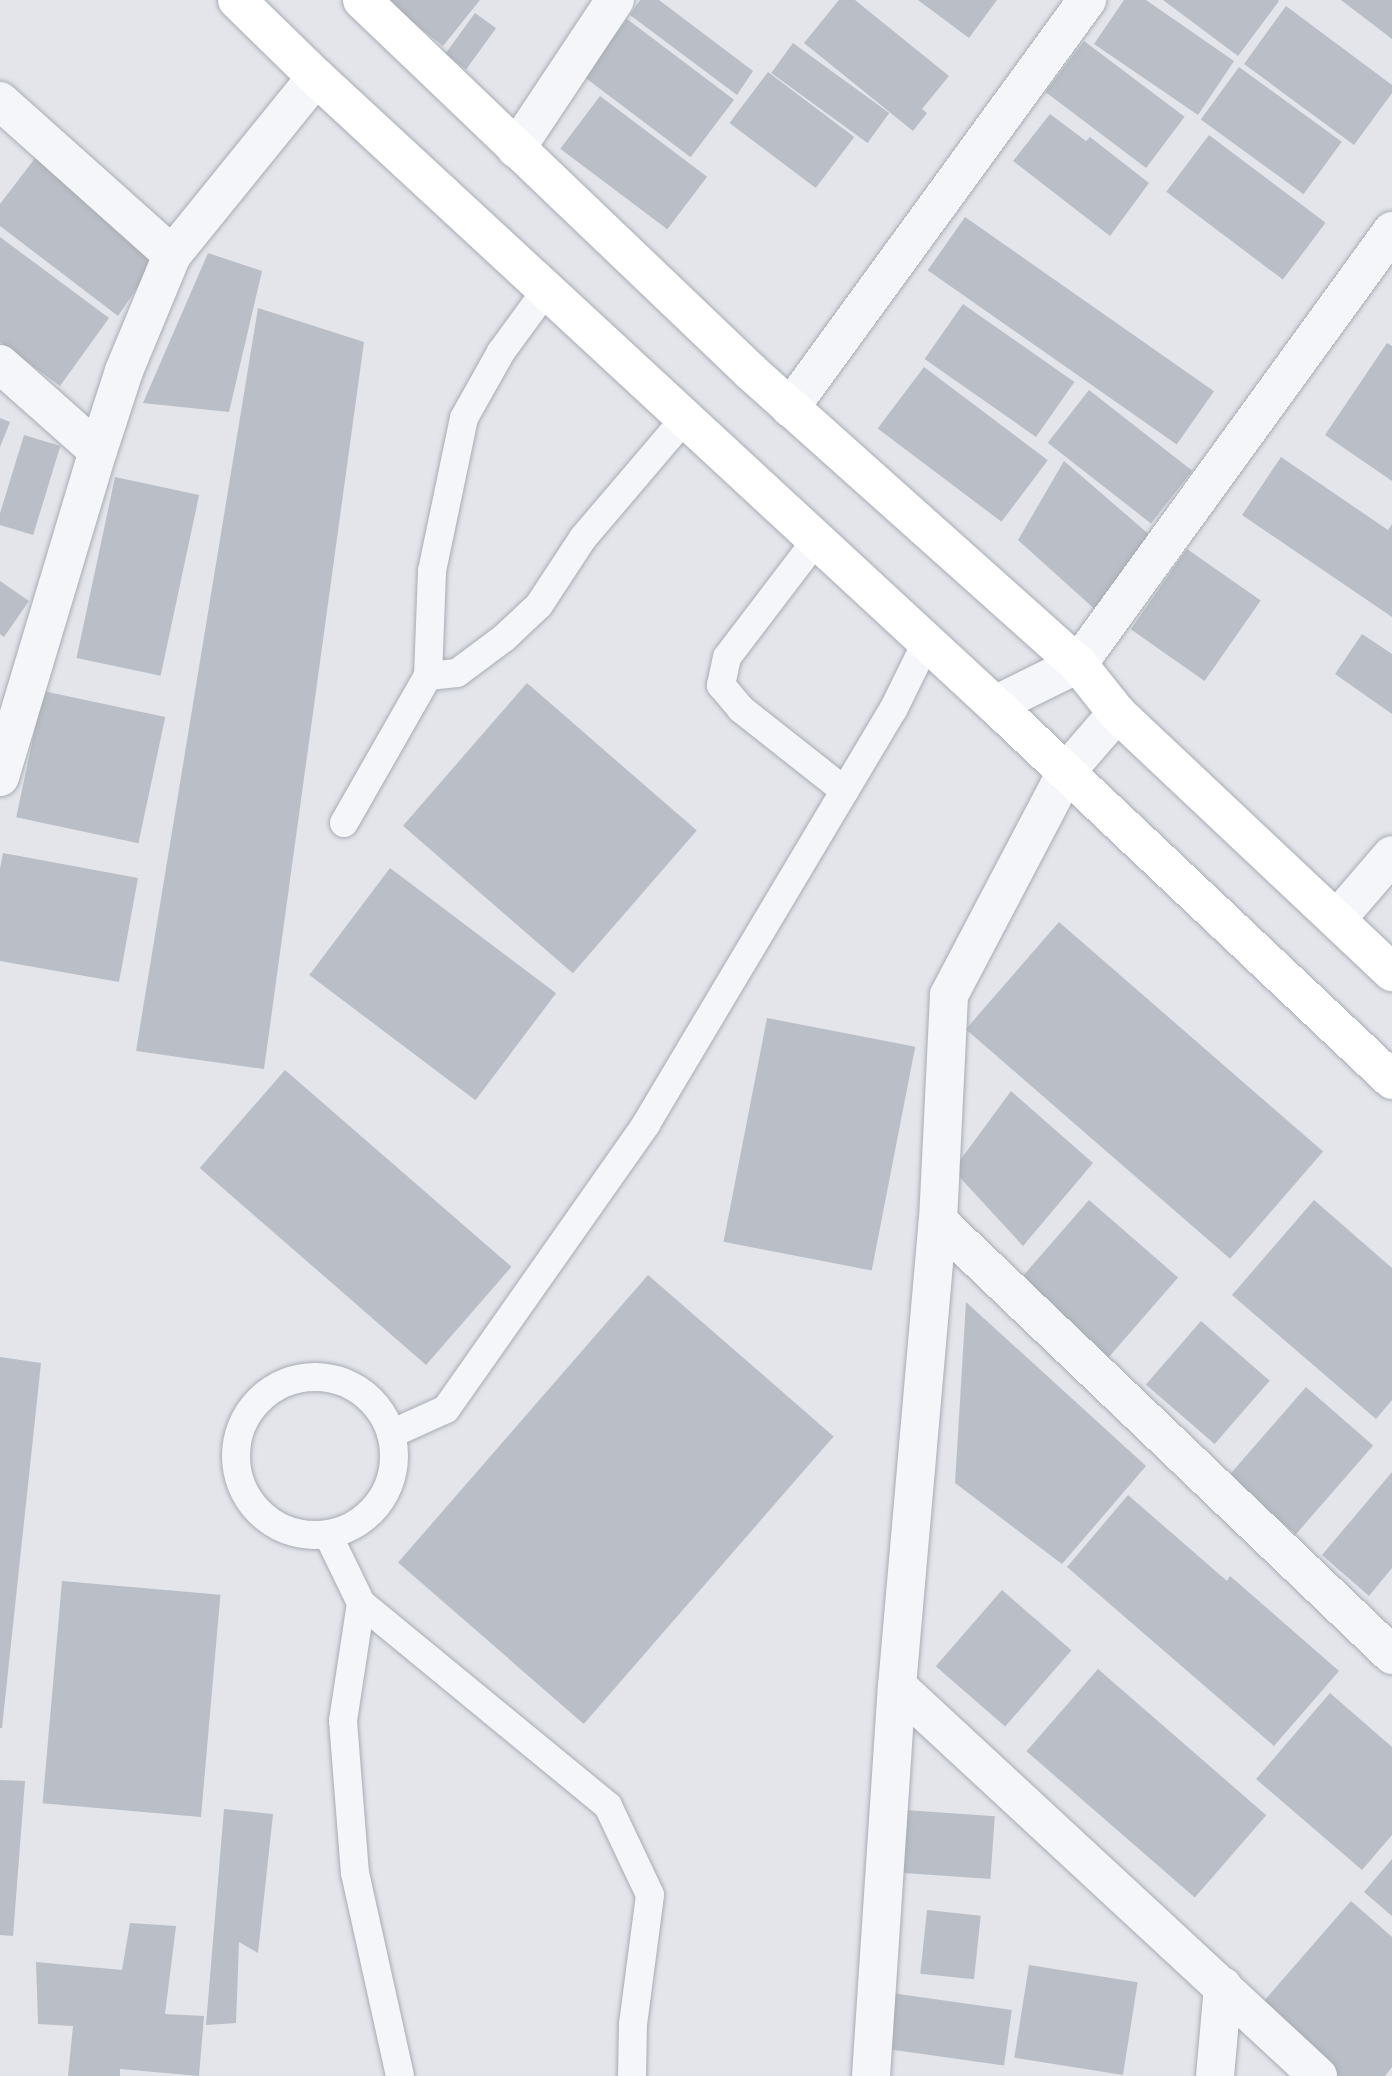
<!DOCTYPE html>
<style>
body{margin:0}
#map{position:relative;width:1392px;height:2076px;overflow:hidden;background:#e3e5eb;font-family:Commissioner,sans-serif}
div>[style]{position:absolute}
.building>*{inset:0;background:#babec7;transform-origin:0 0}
.roads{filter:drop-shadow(0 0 2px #a8acb5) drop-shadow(0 0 2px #a8acb5)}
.lane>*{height:28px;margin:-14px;padding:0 14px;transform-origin:14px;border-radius:14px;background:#f5f6f9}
.lane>.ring{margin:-14px;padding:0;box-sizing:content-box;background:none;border:28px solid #f5f6f9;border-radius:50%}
.street>*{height:38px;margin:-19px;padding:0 19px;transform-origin:19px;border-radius:19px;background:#f5f6f9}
.secondary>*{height:38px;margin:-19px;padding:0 19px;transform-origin:19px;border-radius:19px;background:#fff}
span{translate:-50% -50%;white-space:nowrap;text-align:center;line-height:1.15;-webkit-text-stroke:5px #f2f4f8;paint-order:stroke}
</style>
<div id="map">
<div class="building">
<i style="clip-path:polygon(385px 0,480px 0,443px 46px)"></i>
<i style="clip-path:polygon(640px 0,659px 0,753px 71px,737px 95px,630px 15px)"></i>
<i style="clip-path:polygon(839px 0,855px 0,949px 76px,922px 109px,927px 113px,913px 131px,804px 43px)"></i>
<i style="clip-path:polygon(918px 0,997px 0,969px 38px)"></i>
<i style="clip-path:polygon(1124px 0,1146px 0,1234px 61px,1198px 115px,1094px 44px)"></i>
<i style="clip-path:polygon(1163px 0,1278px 0,1279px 1px,1238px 56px)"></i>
<i style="clip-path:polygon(1341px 0,1392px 0,1392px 39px)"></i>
<i style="clip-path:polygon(1286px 6px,1392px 85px,1392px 93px,1354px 145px,1244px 64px)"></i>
<i style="left:475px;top:13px;width:26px;height:51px;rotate:36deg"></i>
<i style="left:627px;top:19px;width:134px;height:72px;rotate:37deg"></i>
<i style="left:1084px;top:41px;width:126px;height:64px;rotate:37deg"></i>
<i style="left:793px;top:43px;width:119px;height:37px;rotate:36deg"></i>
<i style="left:1239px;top:67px;width:127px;height:65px;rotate:36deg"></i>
<i style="left:768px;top:72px;width:108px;height:64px;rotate:37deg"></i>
<i style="left:600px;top:96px;width:134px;height:66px;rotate:37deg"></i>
<i style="clip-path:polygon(1050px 114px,1086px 141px,1090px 137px,1149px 183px,1110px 236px,1013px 161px)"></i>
<i style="left:1209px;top:135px;width:146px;height:71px;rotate:37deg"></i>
<i style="clip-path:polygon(39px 153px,158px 257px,118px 316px,0 226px,0 204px)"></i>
<i style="left:965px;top:217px;width:304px;height:65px;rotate:35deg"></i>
<i style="clip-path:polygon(0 237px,109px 318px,60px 386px,0 342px)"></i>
<i style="clip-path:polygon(208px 253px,262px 271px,229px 412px,143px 403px)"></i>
<i style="left:963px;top:304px;width:136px;height:67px;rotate:35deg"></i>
<i style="clip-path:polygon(258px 308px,364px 342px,264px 1069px,136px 1051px)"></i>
<i style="clip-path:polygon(1387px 343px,1392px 346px,1392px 481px,1325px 435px)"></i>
<i style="left:924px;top:367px;width:155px;height:77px;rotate:37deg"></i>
<i style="left:1089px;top:390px;width:131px;height:67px;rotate:38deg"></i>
<i style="clip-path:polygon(0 418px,10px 422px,0 447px)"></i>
<i style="left:24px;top:435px;width:38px;height:93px;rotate:17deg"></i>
<i style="clip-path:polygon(1281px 457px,1388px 530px,1392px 524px,1392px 617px,1242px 515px)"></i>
<i style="clip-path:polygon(1064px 461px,1152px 537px,1100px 614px,1018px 540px)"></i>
<i style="left:115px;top:477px;width:86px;height:185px;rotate:12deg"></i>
<i style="left:1187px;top:549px;width:90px;height:98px;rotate:35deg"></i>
<i style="clip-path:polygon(0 581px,29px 601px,4px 637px,0 634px)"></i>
<i style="clip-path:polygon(1362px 634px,1392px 654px,1392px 714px,1335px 674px)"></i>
<i style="left:527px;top:683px;width:225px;height:189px;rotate:41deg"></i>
<i style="left:43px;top:691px;width:125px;height:129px;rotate:12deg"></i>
<i style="clip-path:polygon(3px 853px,138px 878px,119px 982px,0 961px,0 869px)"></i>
<i style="left:390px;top:868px;width:208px;height:134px;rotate:37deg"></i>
<i style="left:1059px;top:922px;width:350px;height:142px;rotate:41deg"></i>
<i style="left:767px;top:1018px;width:151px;height:228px;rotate:11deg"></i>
<i style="left:285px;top:1070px;width:300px;height:130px;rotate:41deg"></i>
<i style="clip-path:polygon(1011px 1091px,1093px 1163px,1023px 1246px,953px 1170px)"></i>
<i style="left:1089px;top:1200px;width:118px;height:109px;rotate:41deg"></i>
<i style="clip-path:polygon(1314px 1200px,1392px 1268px,1392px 1400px,1376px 1419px,1232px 1295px)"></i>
<i style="left:648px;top:1275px;width:246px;height:381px;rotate:41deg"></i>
<i style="clip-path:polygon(966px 1302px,1146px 1466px,1062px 1564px,955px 1483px)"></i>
<i style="left:1201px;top:1321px;width:91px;height:84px;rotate:41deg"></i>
<i style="clip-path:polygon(0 1357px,41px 1363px,2px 1728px,0 1728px)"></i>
<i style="left:1306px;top:1387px;width:89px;height:118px;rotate:41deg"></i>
<i style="clip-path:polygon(1392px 1472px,1392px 1568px,1369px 1596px,1322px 1555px)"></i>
<i style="clip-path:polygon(1128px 1495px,1227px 1581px,1230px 1576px,1339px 1671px,1274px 1746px,1067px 1567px)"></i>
<i style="left:62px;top:1581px;width:159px;height:223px;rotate:5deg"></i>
<i style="left:1002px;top:1590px;width:92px;height:101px;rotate:41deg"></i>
<i style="left:1098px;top:1669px;width:223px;height:109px;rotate:41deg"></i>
<i style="clip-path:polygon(1330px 1693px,1392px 1747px,1392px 1835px,1362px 1870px,1256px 1779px)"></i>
<i style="clip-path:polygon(0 1780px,25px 1781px,13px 1936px,0 1935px)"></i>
<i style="clip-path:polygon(224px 1809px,273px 1814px,258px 1953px,239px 1942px,236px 2023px,206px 2025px)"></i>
<i style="left:905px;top:1810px;width:90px;height:63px;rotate:4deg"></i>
<i style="clip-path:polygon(1392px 1859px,1392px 1916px,1364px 1892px)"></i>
<i style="clip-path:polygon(1351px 1901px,1392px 1937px,1392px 2067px,1385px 2076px,1334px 2076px,1257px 2009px)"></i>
<i style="left:927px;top:1910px;width:54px;height:64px;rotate:6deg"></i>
<i style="clip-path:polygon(130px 1923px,176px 1926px,165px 2014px,204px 2016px,199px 2076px,120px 2069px,120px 2076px,68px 2076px,73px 2026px,38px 2024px,36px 1962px,122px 1970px)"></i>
<i style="left:1029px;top:1965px;width:110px;height:94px;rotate:9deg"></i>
<i style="left:891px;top:1993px;width:122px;height:56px;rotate:8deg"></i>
</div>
<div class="roads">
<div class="lane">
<i style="left:817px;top:539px;width:148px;rotate:127.3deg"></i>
<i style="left:727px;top:657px;width:29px;rotate:102deg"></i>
<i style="left:721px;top:685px;width:31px;rotate:50deg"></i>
<i style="left:741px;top:709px;width:132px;rotate:38.3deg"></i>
<i style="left:428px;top:676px;width:29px;rotate:-6deg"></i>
<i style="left:457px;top:673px;width:59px;rotate:-36.7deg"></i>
<i style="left:504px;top:638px;width:48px;rotate:-43.3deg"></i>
<i style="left:539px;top:605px;width:80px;rotate:-56.7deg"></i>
<i style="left:583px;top:538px;width:159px;rotate:-49.6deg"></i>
<i style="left:344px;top:823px;width:169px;rotate:-60.3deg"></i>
<i style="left:428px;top:676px;width:105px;rotate:-87.8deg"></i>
<i style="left:432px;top:571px;width:156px;rotate:-78.2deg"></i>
<i style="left:464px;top:418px;width:76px;rotate:-60.7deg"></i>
<i style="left:501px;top:352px;width:78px;rotate:-53.9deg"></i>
<i class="ring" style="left:236px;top:1377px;width:130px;height:130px"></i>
<i style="left:391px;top:1434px;width:60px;rotate:-24.4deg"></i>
<i style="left:446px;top:1409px;width:348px;rotate:-54.9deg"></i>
<i style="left:646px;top:1124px;width:482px;rotate:-59.2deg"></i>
<i style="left:893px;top:710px;width:77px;rotate:-63.8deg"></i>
<i style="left:328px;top:1535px;width:76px;rotate:64.1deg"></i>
<i style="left:361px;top:1603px;width:320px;rotate:39.4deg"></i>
<i style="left:608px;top:1806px;width:98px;rotate:64.7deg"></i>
<i style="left:650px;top:1895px;width:130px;rotate:97.5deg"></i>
<i style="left:633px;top:2024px;width:52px;rotate:91.1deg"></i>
<i style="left:361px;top:1603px;width:119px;rotate:98.7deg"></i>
<i style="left:343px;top:1721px;width:152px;rotate:85.5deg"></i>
<i style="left:355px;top:1873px;width:208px;rotate:77.5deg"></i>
</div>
<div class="street">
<i style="left:0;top:101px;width:231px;rotate:41.8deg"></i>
<i style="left:516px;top:149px;width:179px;rotate:-56.4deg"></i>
<i style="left:0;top:364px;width:131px;rotate:41.6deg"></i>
<i style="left:790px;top:408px;width:505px;rotate:-53.95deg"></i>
<i style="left:995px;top:705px;width:93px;rotate:-26.3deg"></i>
<i style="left:1078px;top:664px;width:535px;rotate:-54.05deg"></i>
<i style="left:0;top:777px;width:340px;rotate:-73.3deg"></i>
<i style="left:98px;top:451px;width:84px;rotate:-72deg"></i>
<i style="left:124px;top:371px;width:126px;rotate:-67.5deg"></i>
<i style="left:172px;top:255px;width:229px;rotate:-51deg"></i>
<i style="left:1337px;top:919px;width:84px;rotate:-49.3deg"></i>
<i style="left:938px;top:1221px;width:628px;rotate:43.71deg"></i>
<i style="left:897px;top:1686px;width:574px;rotate:42.81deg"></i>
<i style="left:871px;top:2076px;width:391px;rotate:-86.2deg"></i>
<i style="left:897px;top:1686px;width:467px;rotate:-85deg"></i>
<i style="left:938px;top:1221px;width:226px;rotate:-87.2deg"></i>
<i style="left:949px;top:995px;width:252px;rotate:-62.3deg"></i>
<i style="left:1066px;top:772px;width:78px;rotate:-49.2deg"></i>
<i style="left:1215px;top:2076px;width:90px;rotate:-84.9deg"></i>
</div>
<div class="secondary">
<i style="left:237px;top:0;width:110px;rotate:44.3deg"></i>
<i style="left:316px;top:77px;width:925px;rotate:42.77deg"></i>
<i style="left:995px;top:705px;width:546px;rotate:43.37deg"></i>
<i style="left:362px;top:0;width:538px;rotate:43.72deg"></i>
<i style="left:751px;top:372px;width:438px;rotate:41.8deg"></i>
<i style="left:1078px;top:664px;width:63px;rotate:51.5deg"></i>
<i style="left:1117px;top:713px;width:378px;rotate:43.3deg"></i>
</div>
</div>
</div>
